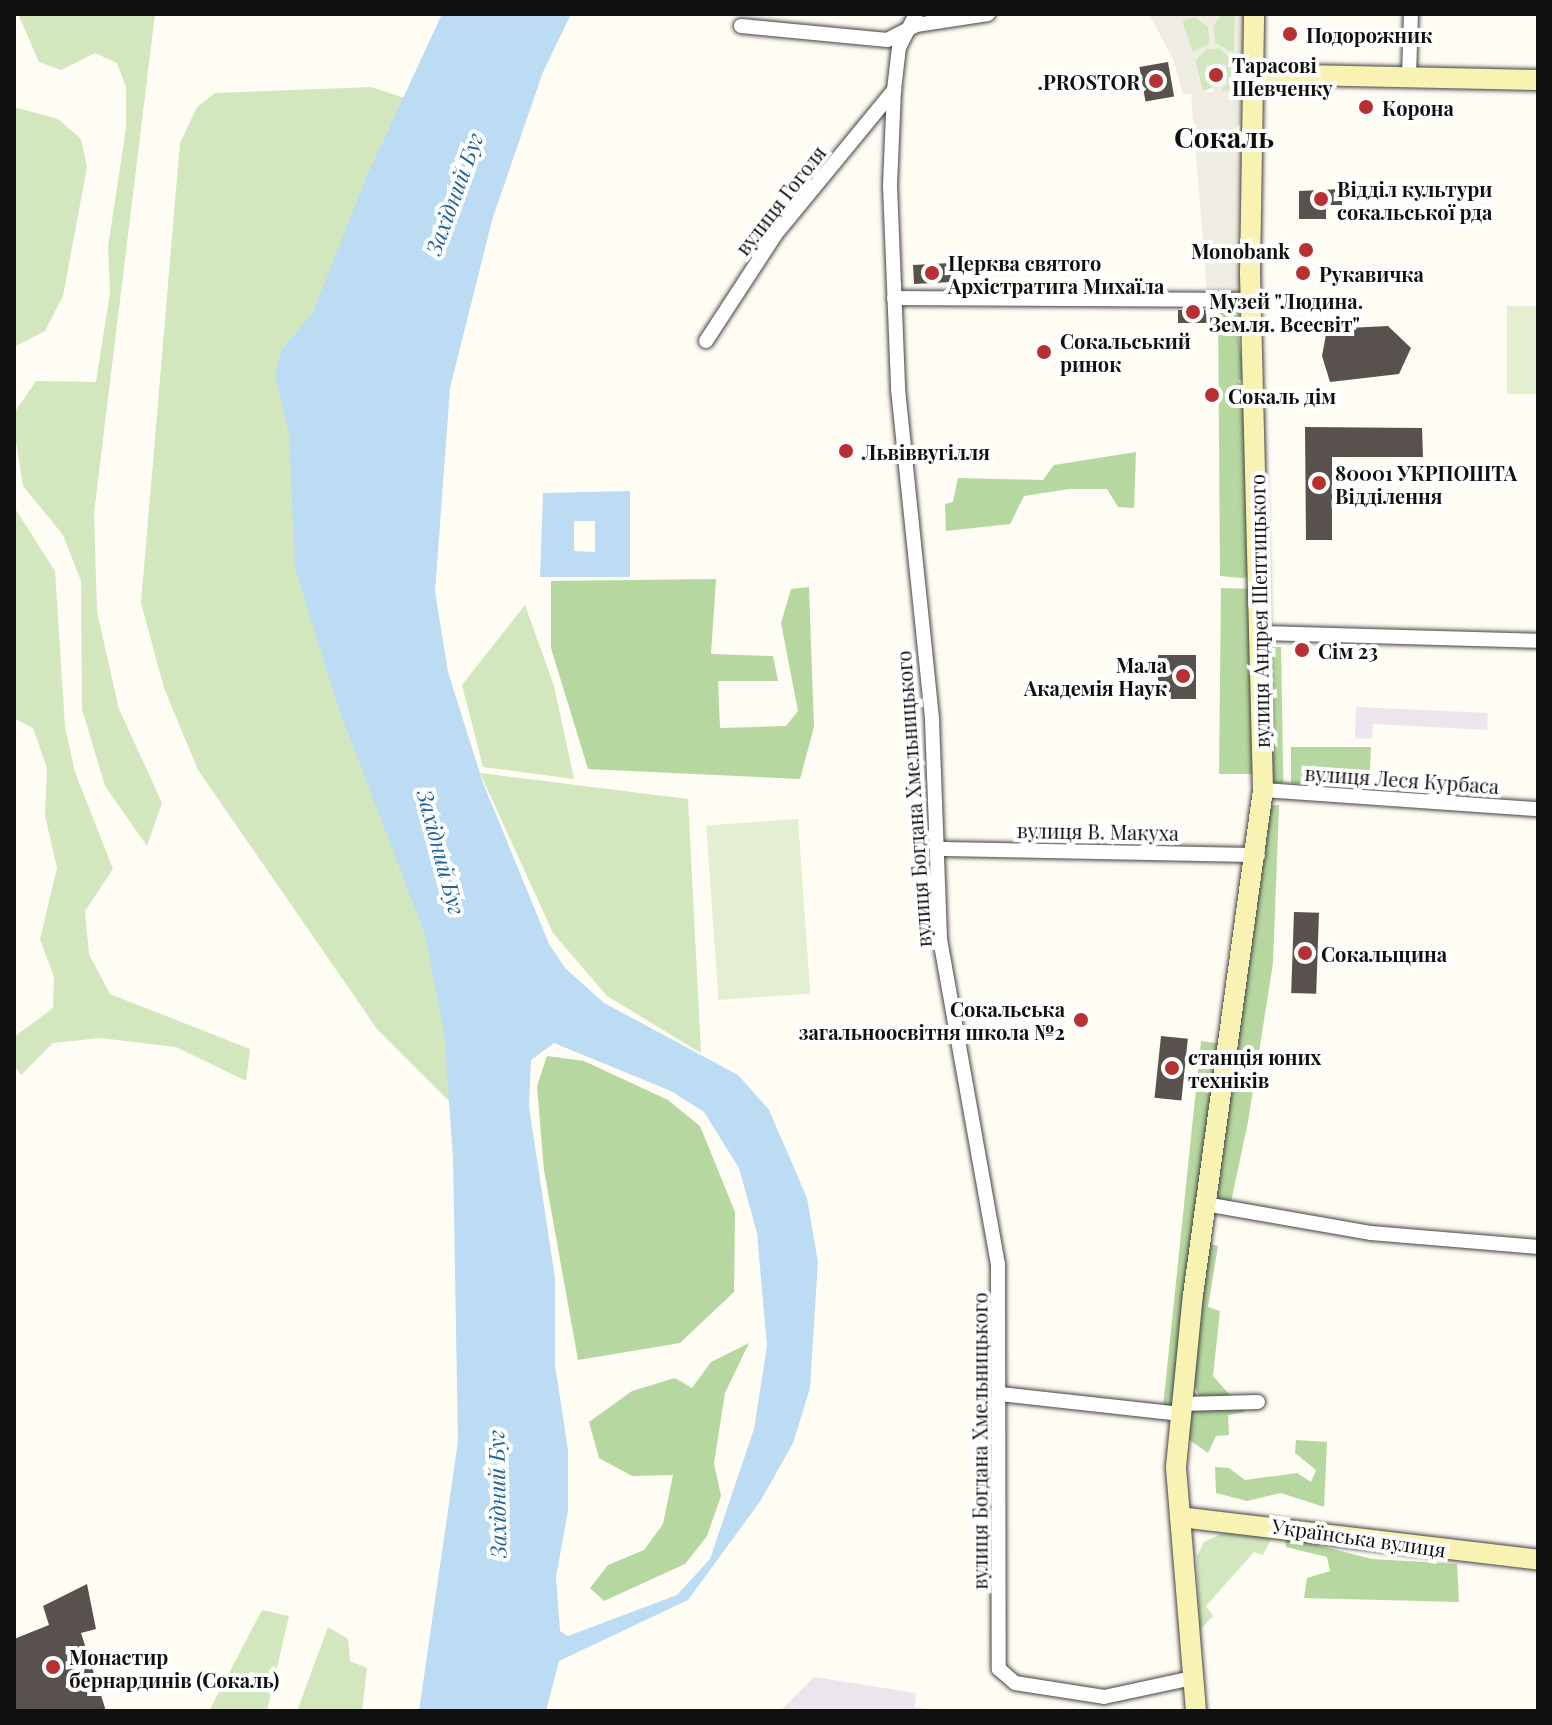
<!DOCTYPE html>
<meta charset="utf-8">
<style>
body{margin:0}
#map{position:relative;width:1552px;height:1725px;overflow:hidden;background:#fefcf3;font-family:"Playfair Display",serif}
div>[style]{position:absolute}
.industrial>*{inset:0;background:#ede5ed}
.green>*{inset:0;background:#d2e7be}
.forest>*{inset:0;background:#b6d79f;transform-origin:0 0}
.pitch>*{inset:0;background:#e3efd0;transform-origin:0 0}
.plaza>*{inset:0;background:#efece1}
.water>*{inset:0;background:#bbdcf2}
.building>*{inset:0;background:#58514d;transform-origin:0 0}
.roads{filter:drop-shadow(0 0 2px #434343) drop-shadow(0 0 2px #434343)}
.street>*{height:14px;margin:-7px;padding:0 7px;transform-origin:7px;border-radius:7px;background:#fff}
.secondary>*{height:20px;margin:-10px;padding:0 10px;transform-origin:10px;border-radius:10px;background:#f9f3b3}
.dots>*{width:22px;height:22px;translate:-50% -50%;box-sizing:border-box;border:4px solid #fff;border-radius:50%}
span{translate:-50% -50%;white-space:nowrap;text-align:center;line-height:1.15;-webkit-text-stroke:8px #fff;paint-order:stroke}
.poi-label{font-size:20px;color:#101010;font-weight:700}
.left{translate:0 -50%;text-align:left}
.right{translate:-100% -50%;text-align:right}
.street-label{font-size:20px;color:#101010}
.water-label{font-size:22px;color:#21619a;font-style:italic}
.district-label{font-size:28px;color:#101010;font-weight:700}
.frame{position:absolute;inset:0;border:16px solid #101010;pointer-events:none}
</style>
<div id="map">
<div class="industrial">
<i style="clip-path:polygon(1356px 707px,1488px 713px,1487px 730px,1373px 724px,1372px 739px,1355px 738px)"></i>
<i style="clip-path:polygon(814px 1677px,916px 1693px,915px 1707px,942px 1711px,780px 1711px)"></i>
</div>
<div class="green">
<i style="clip-path:polygon(18px 14px,155px 14px,94px 513px,97px 612px,119px 709px,162px 803px,147px 846px,105px 786px,82px 709px,81px 581px,63px 535px,23px 486px,14px 429px,14px 413px,36px 381px,96px 382px,110px 293px,108px 247px,126px 128px,126px 87px,117px 63px,95px 53px,61px 70px,39px 62px)"></i>
<i style="clip-path:polygon(1221px 14px,1235px 14px,1234px 54px,1215px 43px,1213px 25px)"></i>
<i style="clip-path:polygon(1195px 17px,1208px 26px,1210px 44px,1192px 53px,1182px 20px)"></i>
<i style="clip-path:polygon(1206px 49px,1219px 48px,1234px 62px,1233px 91px,1221px 91px,1221px 83px,1203px 92px,1195px 60px)"></i>
<i style="clip-path:polygon(371px 87px,411px 100px,442px 946px,462px 1114px,377px 1029px,198px 770px,164px 688px,141px 603px,180px 143px,197px 107px,215px 93px)"></i>
<i style="clip-path:polygon(14px 107px,58px 119px,81px 139px,87px 167px,63px 296px,45px 331px,14px 347px)"></i>
<i style="clip-path:polygon(14px 507px,55px 571px,65px 727px,75px 772px,113px 869px,85px 911px,89px 954px,110px 994px,250px 1049px,246px 1081px,176px 1047px,100px 1038px,53px 1043px,21px 1075px,14px 1065px,14px 1037px,53px 1008px,54px 977px,40px 939px,57px 868px,45px 816px,47px 768px,33px 728px,14px 718px)"></i>
<i style="clip-path:polygon(525px 605px,554px 686px,574px 779px,483px 767px,462px 685px)"></i>
<i style="clip-path:polygon(480px 773px,688px 799px,701px 1053px,607px 996px,553px 933px)"></i>
<i style="clip-path:polygon(1232px 1529px,1273px 1535px,1263px 1555px,1254px 1552px,1206px 1606px,1213px 1616px,1200px 1630px,1197px 1556px,1204px 1542px)"></i>
<i style="clip-path:polygon(262px 1610px,289px 1616px,267px 1711px,209px 1711px)"></i>
<i style="clip-path:polygon(328px 1627px,348px 1639px,350px 1661px,367px 1668px,362px 1711px,297px 1711px)"></i>
</div>
<div class="forest">
<i style="clip-path:polygon(1218px 304px,1243px 306px,1237px 324px,1244px 378px,1238px 381px,1246px 390px,1252px 576px,1242px 578px,1220px 576px)"></i>
<i style="clip-path:polygon(1136px 452px,1134px 508px,1118px 507px,1107px 489px,1069px 489px,1024px 496px,1010px 524px,946px 531px,945px 504px,953px 502px,958px 478px,1043px 480px,1054px 465px)"></i>
<i style="clip-path:polygon(716px 579px,711px 654px,773px 656px,778px 681px,718px 681px,720px 728px,786px 726px,798px 711px,781px 623px,791px 589px,809px 587px,814px 727px,800px 779px,588px 769px,551px 648px,551px 581px)"></i>
<i style="clip-path:polygon(1221px 588px,1252px 589px,1256px 774px,1219px 774px)"></i>
<i style="left:1281px;top:647px;width:136px;height:13px;rotate:89deg"></i>
<i style="clip-path:polygon(1291px 747px,1371px 747px,1369px 789px,1291px 783px)"></i>
<i style="clip-path:polygon(1279px 805px,1273px 963px,1248px 1122px,1231px 1202px,1214px 1200px,1267px 806px)"></i>
<i style="clip-path:polygon(1201px 1041px,1222px 1044px,1171px 1407px,1163px 1407px)"></i>
<i style="clip-path:polygon(547px 1056px,584px 1061px,668px 1100px,700px 1126px,735px 1212px,734px 1292px,680px 1343px,578px 1360px,544px 1170px,537px 1086px)"></i>
<i style="clip-path:polygon(1205px 1243px,1218px 1246px,1208px 1307px,1220px 1311px,1213px 1376px,1245px 1412px,1228px 1415px,1229px 1435px,1216px 1436px,1208px 1453px,1184px 1436px,1186px 1412px,1200px 1398px,1190px 1376px)"></i>
<i style="clip-path:polygon(749px 1343px,725px 1393px,714px 1463px,721px 1496px,707px 1536px,685px 1564px,604px 1601px,590px 1588px,608px 1565px,644px 1550px,663px 1524px,673px 1475px,632px 1476px,599px 1458px,589px 1422px,632px 1391px,675px 1378px,692px 1388px,711px 1362px)"></i>
<i style="clip-path:polygon(1296px 1440px,1327px 1442px,1324px 1507px,1281px 1493px,1247px 1501px,1216px 1493px,1215px 1467px,1229px 1468px,1245px 1480px,1297px 1473px,1311px 1482px,1316px 1470px,1295px 1453px)"></i>
<i style="clip-path:polygon(1285px 1537px,1372px 1559px,1457px 1564px,1459px 1602px,1304px 1598px,1307px 1578px,1330px 1571px,1327px 1557px,1286px 1547px)"></i>
</div>
<div class="pitch">
<i style="left:1507px;top:306px;width:31px;height:88px"></i>
<i style="left:798px;top:819px;width:175px;height:92px;rotate:86deg"></i>
</div>
<div class="plaza">
<i style="clip-path:polygon(evenodd,1149px 14px,1222px 14px,1213px 26px,1215px 43px,1234px 53px,1235px 14px,1249px 14px,1243px 293px,1207px 291px,1191px 94px,1183px 94px,1174px 61px,1149px 14px,1195px 17px,1208px 27px,1210px 43px,1193px 52px,1182px 21px,1195px 17px,1149px 14px,1206px 49px,1219px 48px,1233px 62px,1233px 90px,1221px 91px,1227px 83px,1226px 64px,1205px 66px,1214px 92px,1203px 92px,1195px 60px,1206px 49px)"></i>
</div>
<div class="water">
<i style="clip-path:polygon(evenodd,442px 14px,571px 14px,543px 72px,493px 217px,450px 388px,435px 592px,448px 672px,483px 783px,549px 944px,565px 968px,604px 1003px,738px 1075px,769px 1110px,807px 1198px,818px 1262px,810px 1388px,793px 1443px,761px 1500px,688px 1600px,559px 1661px,546px 1711px,419px 1711px,458px 1441px,453px 1158px,444px 1032px,425px 935px,337px 704px,295px 568px,289px 435px,275px 375px,281px 351px,313px 312px,366px 178px,442px 14px,554px 1043px,671px 1091px,704px 1112px,739px 1168px,757px 1233px,767px 1346px,754px 1429px,710px 1559px,677px 1595px,568px 1636px,560px 1631px,556px 1577px,568px 1511px,568px 1450px,555px 1365px,555px 1278px,529px 1107px,531px 1060px,554px 1043px)"></i>
<i style="clip-path:polygon(evenodd,630px 491px,630px 577px,540px 577px,543px 493px,630px 491px,574px 521px,595px 521px,595px 552px,574px 551px,574px 521px)"></i>
</div>
<div class="building">
<i style="left:1168px;top:62px;width:35px;height:29px;rotate:80deg"></i>
<i style="clip-path:polygon(1342px 189px,1342px 205px,1326px 205px,1326px 219px,1299px 219px,1299px 191px)"></i>
<i style="left:951px;top:263px;width:19px;height:38px;rotate:87deg"></i>
<i style="left:1178px;top:310px;width:29px;height:13px"></i>
<i style="clip-path:polygon(1388px 326px,1411px 348px,1399px 374px,1330px 382px,1322px 356px,1327px 329px)"></i>
<i style="clip-path:polygon(1305px 427px,1422px 428px,1423px 457px,1332px 457px,1332px 540px,1306px 540px)"></i>
<i style="left:1158px;top:655px;width:38px;height:44px"></i>
<i style="left:1294px;top:912px;width:25px;height:81px;rotate:2deg"></i>
<i style="left:1161px;top:1036px;width:27px;height:62px;rotate:6deg"></i>
<i style="clip-path:polygon(87px 1584px,96px 1629px,81px 1633px,106px 1711px,14px 1711px,14px 1639px,49px 1625px,43px 1606px)"></i>
</div>
<div class="roads">
<div class="street">
<i style="left:916px;top:14px;width:37px;rotate:117deg"></i>
<i style="left:899px;top:47px;width:43px;rotate:96.6deg"></i>
<i style="left:894px;top:90px;width:96px;rotate:92.4deg"></i>
<i style="left:890px;top:186px;width:203px;rotate:87.7deg"></i>
<i style="left:898px;top:389px;width:333px;rotate:84.1deg"></i>
<i style="left:932px;top:720px;width:219px;rotate:87.9deg"></i>
<i style="left:940px;top:939px;width:330px;rotate:79.9deg"></i>
<i style="left:998px;top:1264px;width:405px;rotate:89.9deg"></i>
<i style="left:999px;top:1669px;width:21px;rotate:41deg"></i>
<i style="left:1015px;top:1683px;width:90px;rotate:8.9deg"></i>
<i style="left:1104px;top:1697px;width:91px;rotate:-12.1deg"></i>
<i style="left:741px;top:26px;width:147px;rotate:5.5deg"></i>
<i style="left:887px;top:40px;width:33px;rotate:-27deg"></i>
<i style="left:916px;top:25px;width:73px;rotate:-8.7deg"></i>
<i style="left:1409px;top:76px;width:62px;rotate:-88.2deg"></i>
<i style="left:894px;top:298px;width:356px;rotate:0.3deg"></i>
<i style="left:706px;top:341px;width:126px;rotate:-56.9deg"></i>
<i style="left:775px;top:235px;width:188px;rotate:-50.6deg"></i>
<i style="left:1260px;top:633px;width:278px;rotate:1.6deg"></i>
<i style="left:1263px;top:790px;width:276px;rotate:4deg"></i>
<i style="left:938px;top:849px;width:320px;rotate:1.1deg"></i>
<i style="left:1205px;top:1204px;width:169px;rotate:9.9deg"></i>
<i style="left:1371px;top:1233px;width:168px;rotate:4.8deg"></i>
<i style="left:1000px;top:1394px;width:182px;rotate:6.3deg"></i>
<i style="left:1181px;top:1404px;width:77px;rotate:-1.5deg"></i>
</div>
<div class="secondary">
<i style="left:1253px;top:74px;width:285px;rotate:1.2deg"></i>
<i style="left:1180px;top:1517px;width:361px;rotate:6.8deg"></i>
<i style="left:1196px;top:1711px;width:245px;rotate:-94.7deg"></i>
<i style="left:1176px;top:1467px;width:173px;rotate:-84.4deg"></i>
<i style="left:1193px;top:1295px;width:510px;rotate:-82.11deg"></i>
<i style="left:1263px;top:790px;width:516px;rotate:-91.44deg"></i>
<i style="left:1250px;top:274px;width:260px;rotate:-89.1deg"></i>
</div>
</div>
<div class="dots">
<i style="left:1290px;top:34px;background:#b73133"></i>
<i style="left:1216px;top:75px;background:#b73133"></i>
<i style="left:1156px;top:81px;background:#b73133"></i>
<i style="left:1366px;top:107px;background:#b73133"></i>
<i style="left:1321px;top:199px;background:#b73133"></i>
<i style="left:1306px;top:250px;background:#b73133"></i>
<i style="left:932px;top:273px;background:#b73133"></i>
<i style="left:1303px;top:273px;background:#b73133"></i>
<i style="left:1193px;top:312px;background:#b73133"></i>
<i style="left:1044px;top:352px;background:#b73133"></i>
<i style="left:1212px;top:395px;background:#b73133"></i>
<i style="left:846px;top:451px;background:#b73133"></i>
<i style="left:1319px;top:483px;background:#b73133"></i>
<i style="left:1302px;top:650px;background:#b73133"></i>
<i style="left:1183px;top:676px;background:#b73133"></i>
<i style="left:1305px;top:953px;background:#b73133"></i>
<i style="left:1081px;top:1020px;background:#b73133"></i>
<i style="left:1172px;top:1068px;background:#b73133"></i>
<i style="left:53px;top:1667px;background:#b73133"></i>
</div>
<div class="poi-label">
<span class="left" style="left:1306px;top:34px">Подорожник</span>
<span class="left" style="left:1232px;top:76px">Тарасові<br>Шевченку</span>
<span class="right" style="left:1140px;top:81px">.PROSTOR</span>
<span class="left" style="left:1382px;top:107px">Корона</span>
<span class="left" style="left:1337px;top:200px">Відділ культури<br>сокальської рда</span>
<span class="right" style="left:1290px;top:250px">Monobank</span>
<span class="left" style="left:948px;top:274px">Церква святого<br>Архістратига Михаїла</span>
<span class="left" style="left:1319px;top:273px">Рукавичка</span>
<span class="left" style="left:1209px;top:312px">Музей "Людина.<br>Земля. Всесвіт"</span>
<span class="left" style="left:1060px;top:352px">Сокальський<br>ринок</span>
<span class="left" style="left:1228px;top:395px">Сокаль дім</span>
<span class="left" style="left:862px;top:451px">Львіввугілля</span>
<span class="left" style="left:1335px;top:484px">80001 УКРПОШТА<br>Відділення</span>
<span class="left" style="left:1318px;top:650px">Сім 23</span>
<span class="right" style="left:1167px;top:676px">Мала<br>Академія Наук</span>
<span class="left" style="left:1321px;top:953px">Сокальщина</span>
<span class="right" style="left:1065px;top:1020px">Сокальська<br>загальноосвітня школа №2</span>
<span class="left" style="left:1188px;top:1068px">станція юних<br>техніків</span>
<span class="left" style="left:69px;top:1668px">Монастир<br>бернардинів (Сокаль)</span>
</div>
<div class="street-label">
<span style="left:780px;top:200px;rotate:-52deg">вулиця Гоголя</span>
<span style="left:1259px;top:611px;rotate:-91deg">вулиця Андрея Шептицького</span>
<span style="left:1402px;top:779px;rotate:4deg">вулиця Леся Курбаса</span>
<span style="left:913px;top:799px;rotate:-94deg">вулиця Богдана Хмельницького</span>
<span style="left:1098px;top:831px;rotate:1deg">вулиця В. Макуха</span>
<span style="left:979px;top:1441px;rotate:-90deg">вулиця Богдана Хмельницького</span>
<span style="left:1359px;top:1537px;rotate:8deg">Українська вулиця</span>
</div>
<div class="water-label">
<span style="left:454px;top:194px;rotate:-70deg">Західний Буг</span>
<span style="left:441px;top:852px;rotate:75deg">Західний Буг</span>
<span style="left:497px;top:1494px;rotate:-91deg">Західний Буг</span>
</div>
<div class="district-label">
<span style="left:1224px;top:137px">Сокаль</span>
</div>
<div class="frame"></div>
</div>
